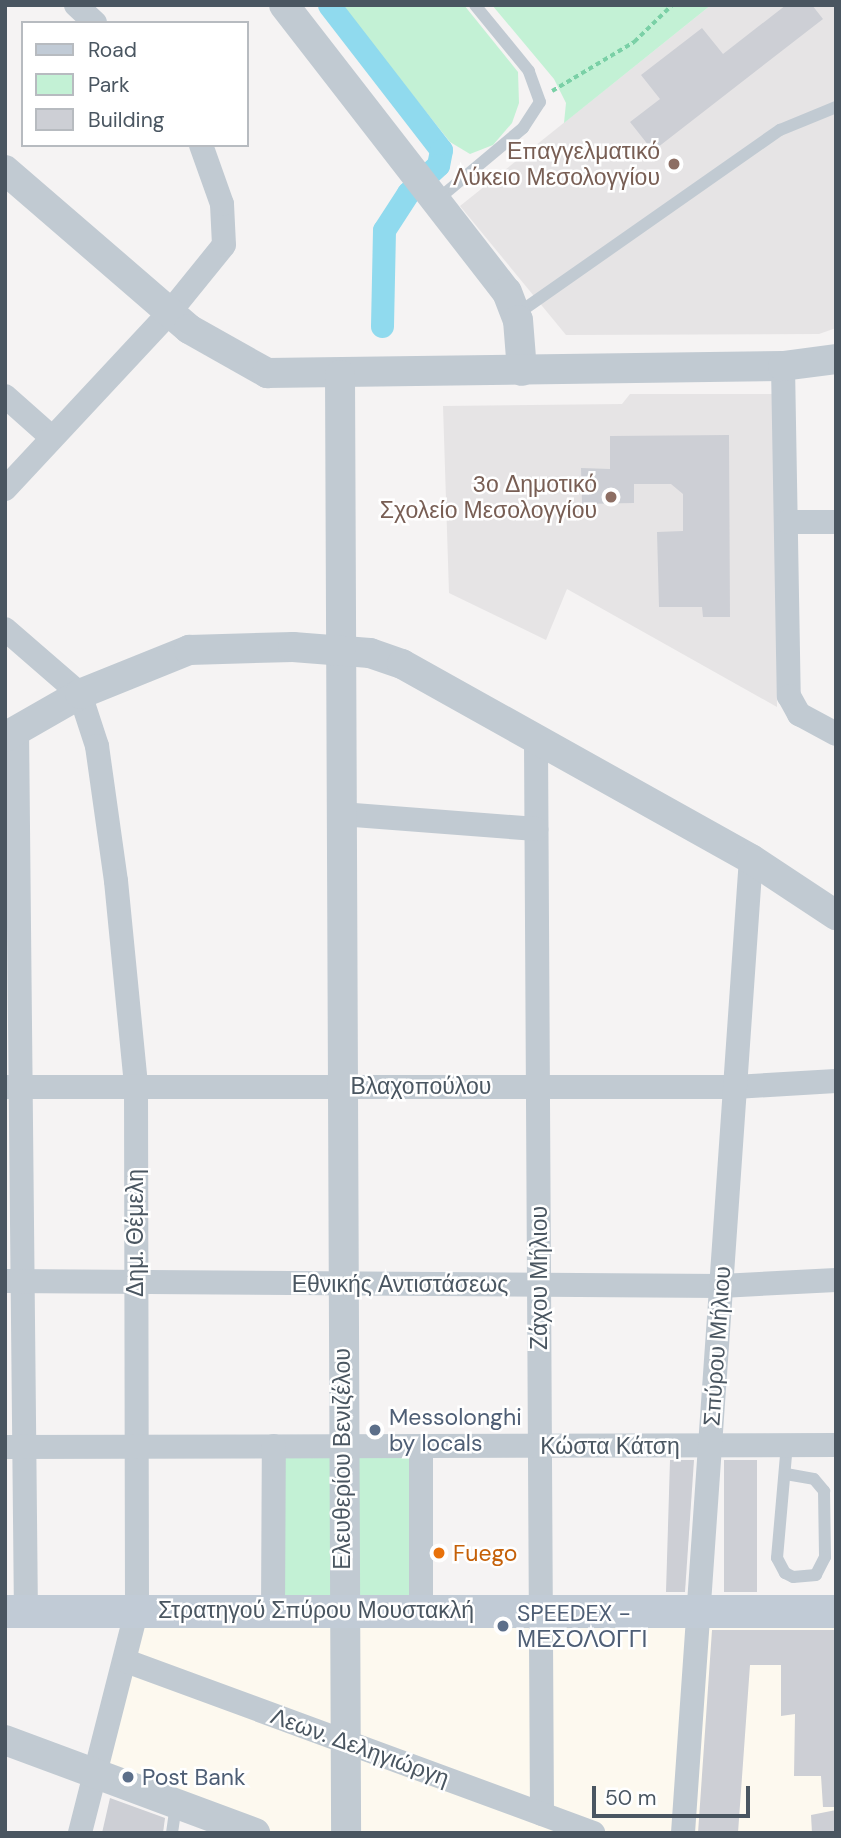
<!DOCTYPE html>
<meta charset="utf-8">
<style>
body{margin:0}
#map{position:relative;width:841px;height:1838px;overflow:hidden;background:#f5f3f3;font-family:"DM Sans",sans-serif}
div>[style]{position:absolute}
.commercial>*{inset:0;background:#fdf9ef}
.education>*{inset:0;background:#e6e4e5}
.green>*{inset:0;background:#c3f1d5;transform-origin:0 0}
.canal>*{height:23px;margin:-11.5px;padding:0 11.5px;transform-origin:11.5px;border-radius:11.5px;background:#90daee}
.building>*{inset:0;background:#cdcfd5;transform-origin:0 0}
.path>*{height:3.5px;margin-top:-1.75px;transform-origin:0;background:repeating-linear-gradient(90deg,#7ad0a6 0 5px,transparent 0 8.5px)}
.service>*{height:12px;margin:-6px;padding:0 6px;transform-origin:6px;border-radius:6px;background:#c1cad2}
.minor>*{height:24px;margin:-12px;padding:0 12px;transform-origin:12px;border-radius:12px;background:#c1cad2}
.tertiary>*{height:30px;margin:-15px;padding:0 15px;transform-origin:15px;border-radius:15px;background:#c1cad2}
.secondary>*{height:33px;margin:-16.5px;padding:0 16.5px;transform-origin:16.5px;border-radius:16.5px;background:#c1cbd6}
.dots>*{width:19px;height:19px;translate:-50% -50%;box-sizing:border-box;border:4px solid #fff;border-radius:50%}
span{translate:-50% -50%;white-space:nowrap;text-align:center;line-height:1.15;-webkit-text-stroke:5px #fff;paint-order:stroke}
.education-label{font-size:23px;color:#785e54}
.right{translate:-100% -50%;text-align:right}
.street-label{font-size:23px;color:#4a5661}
.service-label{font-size:23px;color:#4e5e75}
.left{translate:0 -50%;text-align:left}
.food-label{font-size:23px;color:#c56008}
.frame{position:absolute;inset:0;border:7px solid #4a5661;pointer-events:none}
.legend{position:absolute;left:21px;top:21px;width:228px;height:126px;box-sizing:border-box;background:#fff;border:2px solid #b7bbc0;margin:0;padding:9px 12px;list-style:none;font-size:21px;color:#4a5661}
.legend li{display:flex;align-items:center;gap:14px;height:35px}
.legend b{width:35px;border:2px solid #b7bbc0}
.scale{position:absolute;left:592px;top:1786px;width:158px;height:32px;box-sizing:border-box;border:4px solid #4a5661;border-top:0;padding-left:9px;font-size:21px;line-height:24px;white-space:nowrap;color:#4a5661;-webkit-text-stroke:5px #fff;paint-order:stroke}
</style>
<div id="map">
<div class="commercial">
<i style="clip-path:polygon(130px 1603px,836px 1605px,836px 1833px,224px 1833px,87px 1783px)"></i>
</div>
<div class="education">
<i style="clip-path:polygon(711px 5px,836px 5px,836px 328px,819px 334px,566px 335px,460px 206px)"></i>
<i style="clip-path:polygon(630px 394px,775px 394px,777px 707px,567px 589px,546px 640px,449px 593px,443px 406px,622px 404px)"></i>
</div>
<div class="green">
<i style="clip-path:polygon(341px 5px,464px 5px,518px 72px,519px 103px,512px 123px,493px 145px,470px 154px,450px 142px)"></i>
<i style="clip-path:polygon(492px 5px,711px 5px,564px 123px,566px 103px,554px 79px)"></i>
<i style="left:284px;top:1454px;width:47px;height:148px"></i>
<i style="left:357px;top:1455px;width:54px;height:148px"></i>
</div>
<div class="canal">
<i style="left:329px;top:5px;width:183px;rotate:52.3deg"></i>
<i style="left:441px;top:150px;width:15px;rotate:101deg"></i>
<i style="left:438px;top:165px;width:41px;rotate:137deg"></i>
<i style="left:408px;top:193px;width:44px;rotate:123deg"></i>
<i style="left:384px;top:230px;width:96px;rotate:91.2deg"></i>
</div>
<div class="building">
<i style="clip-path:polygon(786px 5px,812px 5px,823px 19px,653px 151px,630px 122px,660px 99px,641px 75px,702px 28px,723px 54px)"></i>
<i style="clip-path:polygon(729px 435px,730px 617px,703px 617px,702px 607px,659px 607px,657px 532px,683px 531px,683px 494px,671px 484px,634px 484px,634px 503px,582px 504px,581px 468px,610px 469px,610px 436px)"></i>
<i style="clip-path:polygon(670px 1460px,694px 1460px,685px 1592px,666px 1592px)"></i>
<i style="left:724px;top:1460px;width:33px;height:132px"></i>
<i style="clip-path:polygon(712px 1630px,836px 1630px,836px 1807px,823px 1807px,821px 1776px,794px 1776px,795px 1714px,781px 1716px,781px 1665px,750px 1665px,738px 1833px,698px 1833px)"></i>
<i style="clip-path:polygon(110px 1798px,165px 1818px,163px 1833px,102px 1833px)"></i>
<i style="clip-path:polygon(836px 1810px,836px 1831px,812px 1833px,811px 1815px)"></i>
</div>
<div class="path">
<i style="left:552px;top:91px;width:96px;rotate:-30.9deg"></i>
<i style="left:634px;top:42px;width:53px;rotate:-44.2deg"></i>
</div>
<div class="service">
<i style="left:437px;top:200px;width:112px;rotate:-39.9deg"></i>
<i style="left:523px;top:128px;width:31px;rotate:-57deg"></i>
<i style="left:540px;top:102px;width:33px;rotate:-110deg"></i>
<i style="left:529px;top:71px;width:85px;rotate:-129.3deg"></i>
<i style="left:517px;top:314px;width:321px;rotate:-35deg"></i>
<i style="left:780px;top:130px;width:61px;rotate:-22.3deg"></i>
<i style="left:786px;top:1474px;width:28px;rotate:10deg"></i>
<i style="left:814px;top:1479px;width:16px;rotate:50deg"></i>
<i style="left:824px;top:1491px;width:66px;rotate:89.1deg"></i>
<i style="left:825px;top:1557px;width:20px;rotate:117deg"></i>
<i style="left:816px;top:1575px;width:23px;rotate:175deg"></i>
<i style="left:793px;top:1577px;width:9px;rotate:-153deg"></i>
<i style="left:785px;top:1573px;width:17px;rotate:-118deg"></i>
<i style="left:777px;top:1558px;width:114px;rotate:-85deg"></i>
<i style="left:172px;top:1833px;width:30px;rotate:-82deg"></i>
</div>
<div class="minor">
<i style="left:76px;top:5px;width:26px;rotate:43deg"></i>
<i style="left:783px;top:366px;width:330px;rotate:89deg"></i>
<i style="left:789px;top:696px;width:21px;rotate:61deg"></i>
<i style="left:799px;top:714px;width:42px;rotate:28.4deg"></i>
<i style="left:5px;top:396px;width:60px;rotate:41.6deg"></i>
<i style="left:5px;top:489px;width:241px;rotate:-47deg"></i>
<i style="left:169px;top:313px;width:87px;rotate:-51deg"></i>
<i style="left:224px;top:245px;width:41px;rotate:-92.8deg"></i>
<i style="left:222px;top:204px;width:63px;rotate:-109.6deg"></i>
<i style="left:787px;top:522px;width:49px"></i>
<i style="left:5px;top:629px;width:99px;rotate:40.9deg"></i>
<i style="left:80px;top:694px;width:55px;rotate:71.9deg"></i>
<i style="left:97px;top:746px;width:136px;rotate:82deg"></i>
<i style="left:116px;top:881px;width:206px;rotate:84.4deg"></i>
<i style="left:136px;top:1086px;width:523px;rotate:89.89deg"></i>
<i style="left:137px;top:1609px;width:231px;rotate:104.3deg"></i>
<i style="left:17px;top:728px;width:882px;rotate:89.42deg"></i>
<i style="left:536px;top:743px;width:1071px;rotate:89.68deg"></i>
<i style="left:341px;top:814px;width:196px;rotate:4.4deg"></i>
<i style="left:5px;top:1087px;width:730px"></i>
<i style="left:735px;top:1087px;width:101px;rotate:-3.4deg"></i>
<i style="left:6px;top:1281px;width:715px;rotate:0.4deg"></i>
<i style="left:721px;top:1286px;width:115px;rotate:-3deg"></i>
<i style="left:421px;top:1446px;width:163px;rotate:90deg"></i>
<i style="left:5px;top:1447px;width:831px;rotate:-0.14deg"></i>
<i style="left:273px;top:1610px;width:164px;rotate:-89.7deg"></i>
<i style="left:126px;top:1661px;width:498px;rotate:20.2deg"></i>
<i style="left:683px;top:1833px;width:976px;rotate:-86.01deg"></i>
</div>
<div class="tertiary">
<i style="left:284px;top:5px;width:363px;rotate:52.2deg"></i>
<i style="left:507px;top:292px;width:30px;rotate:69deg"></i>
<i style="left:518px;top:320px;width:51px;rotate:85.5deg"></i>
<i style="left:5px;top:170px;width:243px;rotate:40.8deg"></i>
<i style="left:189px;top:329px;width:90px;rotate:29.4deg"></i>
<i style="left:267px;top:373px;width:516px;rotate:-0.78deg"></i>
<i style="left:783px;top:366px;width:53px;rotate:-7.5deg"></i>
<i style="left:340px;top:375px;width:1458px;rotate:89.76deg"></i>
<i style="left:5px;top:737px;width:86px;rotate:-29.8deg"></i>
<i style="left:80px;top:694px;width:118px;rotate:-22deg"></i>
<i style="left:189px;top:650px;width:104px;rotate:-1.7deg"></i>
<i style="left:293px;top:647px;width:77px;rotate:4.5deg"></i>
<i style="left:370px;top:653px;width:34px;rotate:19deg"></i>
<i style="left:402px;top:664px;width:400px;rotate:29.2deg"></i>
<i style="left:751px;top:859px;width:102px;rotate:33.4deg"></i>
<i style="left:5px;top:1740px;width:267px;rotate:20.4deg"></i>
</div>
<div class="secondary">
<i style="left:5px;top:1611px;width:831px"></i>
</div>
<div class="dots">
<i style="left:674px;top:164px;background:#8d6e63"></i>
<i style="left:611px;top:497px;background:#8d6e63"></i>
<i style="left:375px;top:1430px;background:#5c6f8a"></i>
<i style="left:439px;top:1553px;background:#e8710a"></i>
<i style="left:503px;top:1626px;background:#5c6f8a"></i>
<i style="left:128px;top:1777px;background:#5c6f8a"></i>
</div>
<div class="education-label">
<span class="right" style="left:660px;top:164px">Επαγγελματικό<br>Λύκειο Μεσολογγίου</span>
<span class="right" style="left:597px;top:497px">3ο Δημοτικό<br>Σχολείο Μεσολογγίου</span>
</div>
<div class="street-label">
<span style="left:421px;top:1086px">Βλαχοπούλου</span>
<span style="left:135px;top:1233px;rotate:-90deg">Δημ. Θέμελη</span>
<span style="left:539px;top:1278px;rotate:-90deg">Ζάχου Μήλιου</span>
<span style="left:400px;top:1284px">Εθνικής Αντιστάσεως</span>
<span style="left:717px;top:1346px;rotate:-86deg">Σπύρου Μήλιου</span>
<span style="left:610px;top:1446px">Κώστα Κάτση</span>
<span style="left:342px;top:1459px;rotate:-90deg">Ελευθερίου Βενιζέλου</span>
<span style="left:316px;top:1610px">Στρατηγού Σπύρου Μουστακλή</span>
<span style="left:360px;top:1747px;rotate:20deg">Λεων. Δεληγιώργη</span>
</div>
<div class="service-label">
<span class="left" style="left:389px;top:1430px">Messolonghi<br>by locals</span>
<span class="left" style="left:517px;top:1626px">SPEEDEX -<br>ΜΕΣΟΛΟΓΓΙ</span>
<span class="left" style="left:142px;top:1777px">Post Bank</span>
</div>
<div class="food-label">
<span class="left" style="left:453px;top:1553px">Fuego</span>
</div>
<div class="frame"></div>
<ul class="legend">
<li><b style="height:9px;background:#c1cbd6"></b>Road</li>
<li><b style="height:19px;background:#c3f1d5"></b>Park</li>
<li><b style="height:19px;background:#cdcfd5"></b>Building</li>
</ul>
<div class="scale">50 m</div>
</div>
